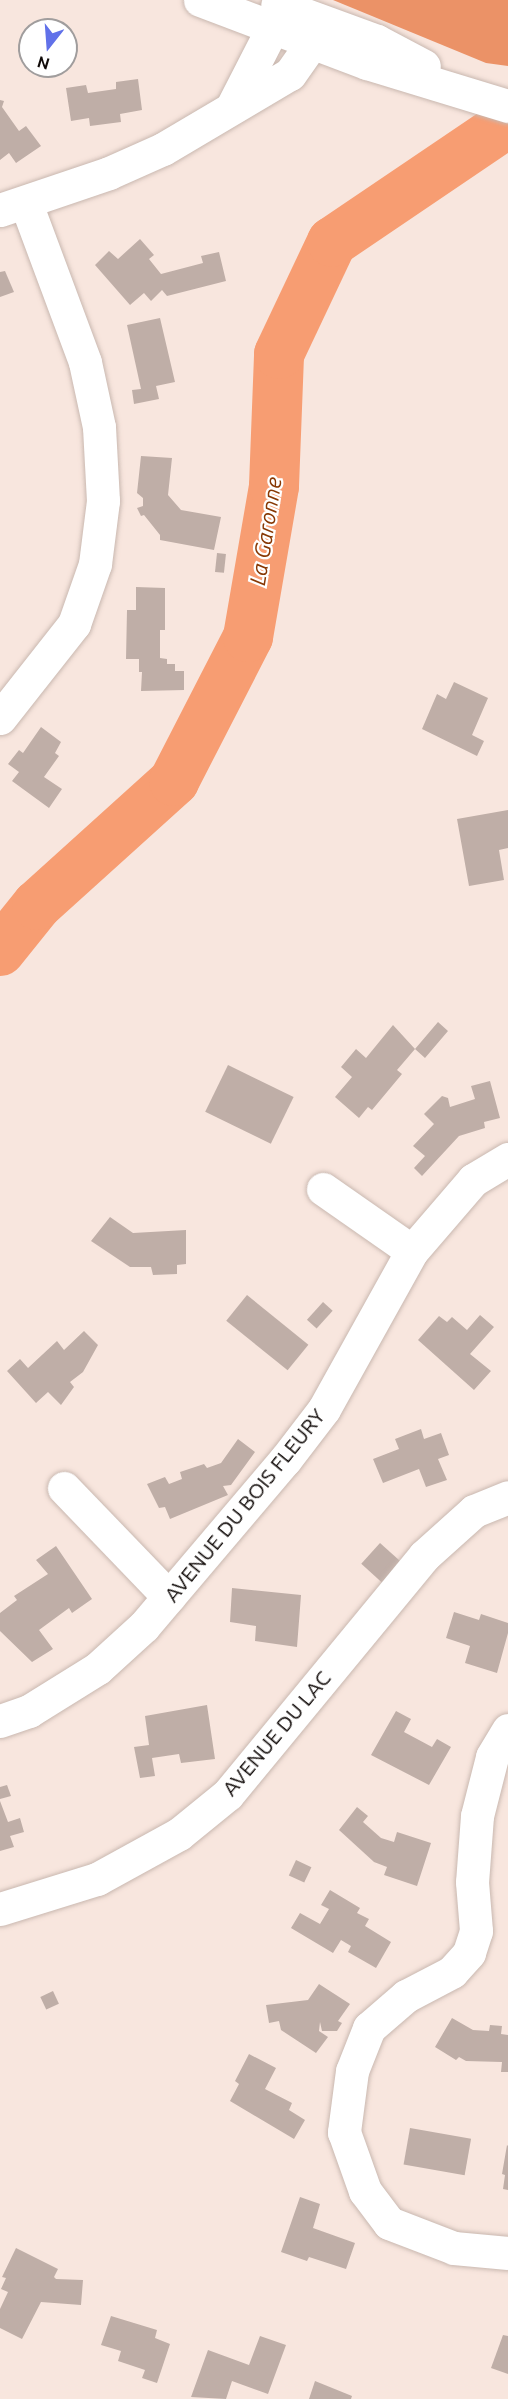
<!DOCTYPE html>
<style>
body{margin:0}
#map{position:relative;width:508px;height:2399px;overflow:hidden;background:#f8e6de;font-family:Ubuntu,sans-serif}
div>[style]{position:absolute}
.forest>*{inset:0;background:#eb9267}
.river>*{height:50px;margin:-25px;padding:0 25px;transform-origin:25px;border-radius:25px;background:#f79d72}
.building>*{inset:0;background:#bfaea7;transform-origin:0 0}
.roads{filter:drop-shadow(0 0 2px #c9b8b0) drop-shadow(0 0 2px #c9b8b0)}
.minor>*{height:33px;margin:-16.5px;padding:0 16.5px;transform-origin:16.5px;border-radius:16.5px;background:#fff}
span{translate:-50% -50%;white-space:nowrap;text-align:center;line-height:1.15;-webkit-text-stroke:4.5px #fff;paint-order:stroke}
.street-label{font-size:21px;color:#110b09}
.water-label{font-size:22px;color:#873804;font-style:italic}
.north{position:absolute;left:18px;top:18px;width:60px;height:60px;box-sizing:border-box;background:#fff;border:2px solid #a09d9d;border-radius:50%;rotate:197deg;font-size:16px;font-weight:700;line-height:24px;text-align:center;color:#110b09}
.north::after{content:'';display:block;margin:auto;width:21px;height:27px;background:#6171e9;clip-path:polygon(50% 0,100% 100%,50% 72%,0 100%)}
</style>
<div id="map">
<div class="forest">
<i style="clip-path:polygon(333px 0,508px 0,508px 66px,486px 63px)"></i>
</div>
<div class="river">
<i style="left:0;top:951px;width:59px;rotate:-51.2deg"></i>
<i style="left:37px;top:905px;width:185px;rotate:-42.1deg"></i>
<i style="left:174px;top:781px;width:162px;rotate:-62.8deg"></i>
<i style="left:248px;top:637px;width:153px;rotate:-80.2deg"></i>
<i style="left:274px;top:486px;width:132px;rotate:-87.8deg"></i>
<i style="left:279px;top:354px;width:124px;rotate:-64.7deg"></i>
<i style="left:332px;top:242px;width:212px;rotate:-34.1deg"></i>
</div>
<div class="building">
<i style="clip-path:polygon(138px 79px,142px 110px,120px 114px,121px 122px,90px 126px,89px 118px,71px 121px,66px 88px,86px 85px,88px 93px,116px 89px,116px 82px)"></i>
<i style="clip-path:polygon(0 100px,4px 101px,2px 107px,19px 131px,26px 126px,41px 146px,16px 163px,9px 153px,0 160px)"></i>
<i style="clip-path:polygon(140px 239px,154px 255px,149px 259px,161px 274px,203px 263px,201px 256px,219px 252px,226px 281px,167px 296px,162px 290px,151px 301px,144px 293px,130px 305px,95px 265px,109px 251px,118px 259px)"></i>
<i style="clip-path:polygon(5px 271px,14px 292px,0 297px,0 272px)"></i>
<i style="clip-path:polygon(160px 318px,175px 382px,156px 386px,159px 399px,134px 404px,132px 390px,141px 389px,127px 325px)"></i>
<i style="clip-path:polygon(141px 456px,172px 458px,168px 495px,181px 510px,221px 517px,214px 550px,160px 540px,160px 535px,144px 515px,141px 516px,137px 508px,143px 506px,143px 498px,137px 493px)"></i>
<i style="left:217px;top:553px;width:9px;height:19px;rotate:6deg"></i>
<i style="clip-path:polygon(136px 587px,165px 588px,165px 630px,160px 630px,160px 658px,167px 659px,167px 664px,175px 664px,175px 671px,184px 671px,184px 690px,141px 691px,142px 672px,139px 672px,139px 659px,126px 659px,127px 610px,136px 610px)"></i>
<i style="clip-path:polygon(454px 682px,488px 698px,472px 735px,484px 741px,477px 756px,422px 729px,437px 694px,446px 699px)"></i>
<i style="clip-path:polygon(41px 727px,61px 742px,55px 753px,59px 756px,44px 777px,62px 789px,49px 808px,12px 781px,19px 772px,8px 764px,19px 750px,23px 753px)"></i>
<i style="clip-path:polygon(508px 810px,508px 848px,499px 850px,504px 880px,469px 886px,457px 819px)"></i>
<i style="clip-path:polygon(438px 1022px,448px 1031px,425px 1058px,415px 1049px,397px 1070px,402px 1074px,372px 1110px,368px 1107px,359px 1118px,335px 1097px,352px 1077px,341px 1067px,356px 1049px,366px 1058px,393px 1025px,415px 1049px)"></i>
<i style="left:228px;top:1065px;width:73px;height:52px;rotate:26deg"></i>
<i style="clip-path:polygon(490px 1081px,500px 1118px,484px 1122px,485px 1128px,459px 1136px,422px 1176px,414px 1168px,425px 1156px,413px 1146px,434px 1124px,424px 1114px,442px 1096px,448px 1098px,450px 1107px,475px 1099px,471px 1086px)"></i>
<i style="clip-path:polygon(110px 1217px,133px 1233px,186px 1230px,186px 1264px,177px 1265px,177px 1274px,153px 1275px,151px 1267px,130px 1267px,91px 1241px)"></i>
<i style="left:247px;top:1295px;width:79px;height:33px;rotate:39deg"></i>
<i style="left:323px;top:1302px;width:13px;height:24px;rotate:42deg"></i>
<i style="clip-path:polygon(480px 1315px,494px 1327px,470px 1354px,491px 1371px,474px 1390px,418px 1340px,439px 1316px,447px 1322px,452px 1317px,467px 1330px)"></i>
<i style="clip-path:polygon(84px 1331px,98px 1345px,83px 1372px,70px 1382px,74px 1387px,61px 1405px,48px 1392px,36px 1403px,7px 1371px,20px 1359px,28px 1368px,57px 1341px,64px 1350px)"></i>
<i style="clip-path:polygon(421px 1429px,424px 1439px,441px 1433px,449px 1455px,438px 1459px,447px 1480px,426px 1487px,419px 1469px,383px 1483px,373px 1459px,399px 1449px,395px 1439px)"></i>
<i style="clip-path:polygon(238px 1439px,255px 1452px,231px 1485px,223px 1486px,228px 1495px,170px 1519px,165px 1507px,159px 1508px,147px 1484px,165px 1477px,169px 1484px,182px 1479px,180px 1472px,204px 1464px,207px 1468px,221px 1463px)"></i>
<i style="left:380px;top:1543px;width:30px;height:28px;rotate:42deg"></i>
<i style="clip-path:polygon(56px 1546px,92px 1599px,72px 1613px,69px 1608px,39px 1630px,53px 1649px,32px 1662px,0 1631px,0 1613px,17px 1600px,14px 1596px,48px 1574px,36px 1560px)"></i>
<i style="clip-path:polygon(232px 1588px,301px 1595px,297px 1647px,255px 1641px,256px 1626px,230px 1622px)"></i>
<i style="clip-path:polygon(454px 1612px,479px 1620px,481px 1614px,508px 1623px,508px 1633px,497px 1673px,465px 1663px,470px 1646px,446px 1638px)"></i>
<i style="clip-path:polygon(207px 1705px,215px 1759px,181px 1763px,179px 1754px,152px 1758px,155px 1776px,140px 1778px,134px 1747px,149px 1745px,145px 1716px)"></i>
<i style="clip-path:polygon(396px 1711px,411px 1719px,404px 1732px,432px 1747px,437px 1739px,451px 1747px,429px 1785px,371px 1755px)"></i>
<i style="clip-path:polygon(7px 1785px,11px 1796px,0 1799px,0 1787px)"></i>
<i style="clip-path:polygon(0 1801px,8px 1822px,20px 1818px,24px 1832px,10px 1836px,14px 1847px,0 1851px)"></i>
<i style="clip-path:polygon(357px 1807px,368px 1816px,363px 1822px,381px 1838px,394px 1842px,397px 1832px,431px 1843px,417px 1886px,384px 1875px,387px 1867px,374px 1862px,339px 1830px)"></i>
<i style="left:296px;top:1860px;width:17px;height:17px;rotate:25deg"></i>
<i style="clip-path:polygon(330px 1890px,360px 1908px,357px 1913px,369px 1919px,365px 1926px,391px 1942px,376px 1968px,348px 1952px,351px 1946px,341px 1940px,333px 1953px,291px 1928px,300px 1913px,320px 1924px,329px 1909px,321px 1905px)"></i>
<i style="clip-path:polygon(319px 1984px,350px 2004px,338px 2021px,342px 2023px,337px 2031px,322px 2031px,320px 2022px,319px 2031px,328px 2037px,316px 2053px,281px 2030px,279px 2021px,269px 2023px,266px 2005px,308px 2000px)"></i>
<i style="left:53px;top:1991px;width:14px;height:14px;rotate:65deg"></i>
<i style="clip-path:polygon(452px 2018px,473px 2030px,489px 2031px,490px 2025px,502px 2026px,501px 2034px,508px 2035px,508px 2072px,501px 2072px,502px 2062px,466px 2061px,459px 2057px,456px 2060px,435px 2047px)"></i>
<i style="clip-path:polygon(249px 2054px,276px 2068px,265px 2089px,292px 2103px,289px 2110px,305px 2120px,294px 2139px,230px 2101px,239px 2084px,235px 2081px)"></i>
<i style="left:410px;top:2128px;width:62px;height:37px;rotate:10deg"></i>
<i style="clip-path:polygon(507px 2145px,508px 2146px,508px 2190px,503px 2189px,505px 2175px,502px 2174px)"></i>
<i style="clip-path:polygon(300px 2197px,320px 2204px,313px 2228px,355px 2243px,346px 2269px,309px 2257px,307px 2261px,281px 2252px)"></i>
<i style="clip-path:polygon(16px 2248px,58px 2269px,54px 2277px,56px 2279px,83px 2280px,81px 2305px,41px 2302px,22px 2339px,0 2328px,0 2309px,8px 2292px,1px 2289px,6px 2278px,2px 2277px)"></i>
<i style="clip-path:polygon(111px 2316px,157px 2330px,155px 2338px,170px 2344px,157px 2383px,142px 2378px,145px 2370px,118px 2361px,121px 2351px,101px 2345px)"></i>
<i style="clip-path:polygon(503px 2335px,508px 2336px,508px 2374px,491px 2368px)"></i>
<i style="clip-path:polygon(260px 2336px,286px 2345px,268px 2394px,232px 2381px,226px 2399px,191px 2397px,208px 2350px,249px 2365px)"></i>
<i style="clip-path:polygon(315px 2381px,352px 2396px,351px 2399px,309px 2399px)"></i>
</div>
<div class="roads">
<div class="minor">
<i style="left:200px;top:0;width:178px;rotate:20.7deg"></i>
<i style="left:367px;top:63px;width:147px;rotate:17deg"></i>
<i style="left:284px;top:7px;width:99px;rotate:20.1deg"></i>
<i style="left:377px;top:41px;width:53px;rotate:28deg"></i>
<i style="left:232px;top:107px;width:88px;rotate:-62.9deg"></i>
<i style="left:272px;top:29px;width:22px;rotate:-24deg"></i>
<i style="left:0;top:210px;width:115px;rotate:-18.7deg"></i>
<i style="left:109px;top:173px;width:59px;rotate:-24deg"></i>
<i style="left:163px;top:149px;width:147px;rotate:-30.6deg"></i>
<i style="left:290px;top:74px;width:37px;rotate:-55deg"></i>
<i style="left:311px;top:44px;width:35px;rotate:-121deg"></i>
<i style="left:293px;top:14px;width:18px;rotate:-151deg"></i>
<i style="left:0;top:718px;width:120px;rotate:-51.8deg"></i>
<i style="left:74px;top:624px;width:64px;rotate:-70.7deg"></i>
<i style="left:95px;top:564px;width:64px;rotate:-82.8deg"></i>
<i style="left:103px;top:501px;width:74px;rotate:-93.1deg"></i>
<i style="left:99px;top:427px;width:66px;rotate:-102.2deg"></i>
<i style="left:85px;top:362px;width:170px;rotate:-110.4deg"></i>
<i style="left:323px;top:1189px;width:108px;rotate:34.9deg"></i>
<i style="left:64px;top:1488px;width:151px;rotate:46.1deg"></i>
<i style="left:0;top:1721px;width:31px;rotate:-19deg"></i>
<i style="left:29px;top:1711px;width:81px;rotate:-31.9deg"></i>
<i style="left:98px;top:1668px;width:62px;rotate:-42.4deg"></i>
<i style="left:144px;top:1626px;width:218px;rotate:-49.7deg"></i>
<i style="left:285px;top:1460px;width:64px;rotate:-52.6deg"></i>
<i style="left:324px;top:1409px;width:181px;rotate:-60.9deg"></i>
<i style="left:412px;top:1251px;width:94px;rotate:-49.3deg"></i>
<i style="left:473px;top:1180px;width:41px;rotate:-31deg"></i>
<i style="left:508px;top:1730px;width:31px;rotate:121deg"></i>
<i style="left:492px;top:1757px;width:61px;rotate:104.3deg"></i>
<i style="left:477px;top:1816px;width:66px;rotate:94.3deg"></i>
<i style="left:472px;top:1882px;width:49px;rotate:85.3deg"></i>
<i style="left:476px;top:1931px;width:23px;rotate:108deg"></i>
<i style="left:469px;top:1953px;width:25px;rotate:132deg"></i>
<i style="left:452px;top:1972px;width:52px;rotate:152.4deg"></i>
<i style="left:406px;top:1996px;width:49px;rotate:139.1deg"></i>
<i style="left:369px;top:2028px;width:46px;rotate:111.6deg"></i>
<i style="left:352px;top:2071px;width:62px;rotate:97.5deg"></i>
<i style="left:344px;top:2132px;width:63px;rotate:70.4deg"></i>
<i style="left:365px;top:2191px;width:40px;rotate:53deg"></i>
<i style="left:389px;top:2223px;width:70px;rotate:21deg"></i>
<i style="left:454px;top:2248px;width:54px;rotate:5.3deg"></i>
<i style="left:0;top:1909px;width:102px;rotate:-17.2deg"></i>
<i style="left:97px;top:1879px;width:94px;rotate:-28.8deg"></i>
<i style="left:179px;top:1834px;width:63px;rotate:-39.2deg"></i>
<i style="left:228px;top:1794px;width:308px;rotate:-50.5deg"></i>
<i style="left:424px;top:1556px;width:67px;rotate:-42deg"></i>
<i style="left:474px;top:1511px;width:37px;rotate:-22deg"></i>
</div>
</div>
<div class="street-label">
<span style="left:244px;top:1505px;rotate:-51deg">AVENUE DU BOIS FLEURY</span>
<span style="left:276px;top:1733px;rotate:-50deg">AVENUE DU LAC</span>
</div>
<div class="water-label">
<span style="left:265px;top:531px;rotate:-81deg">La Garonne</span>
</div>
<div class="north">N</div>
</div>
